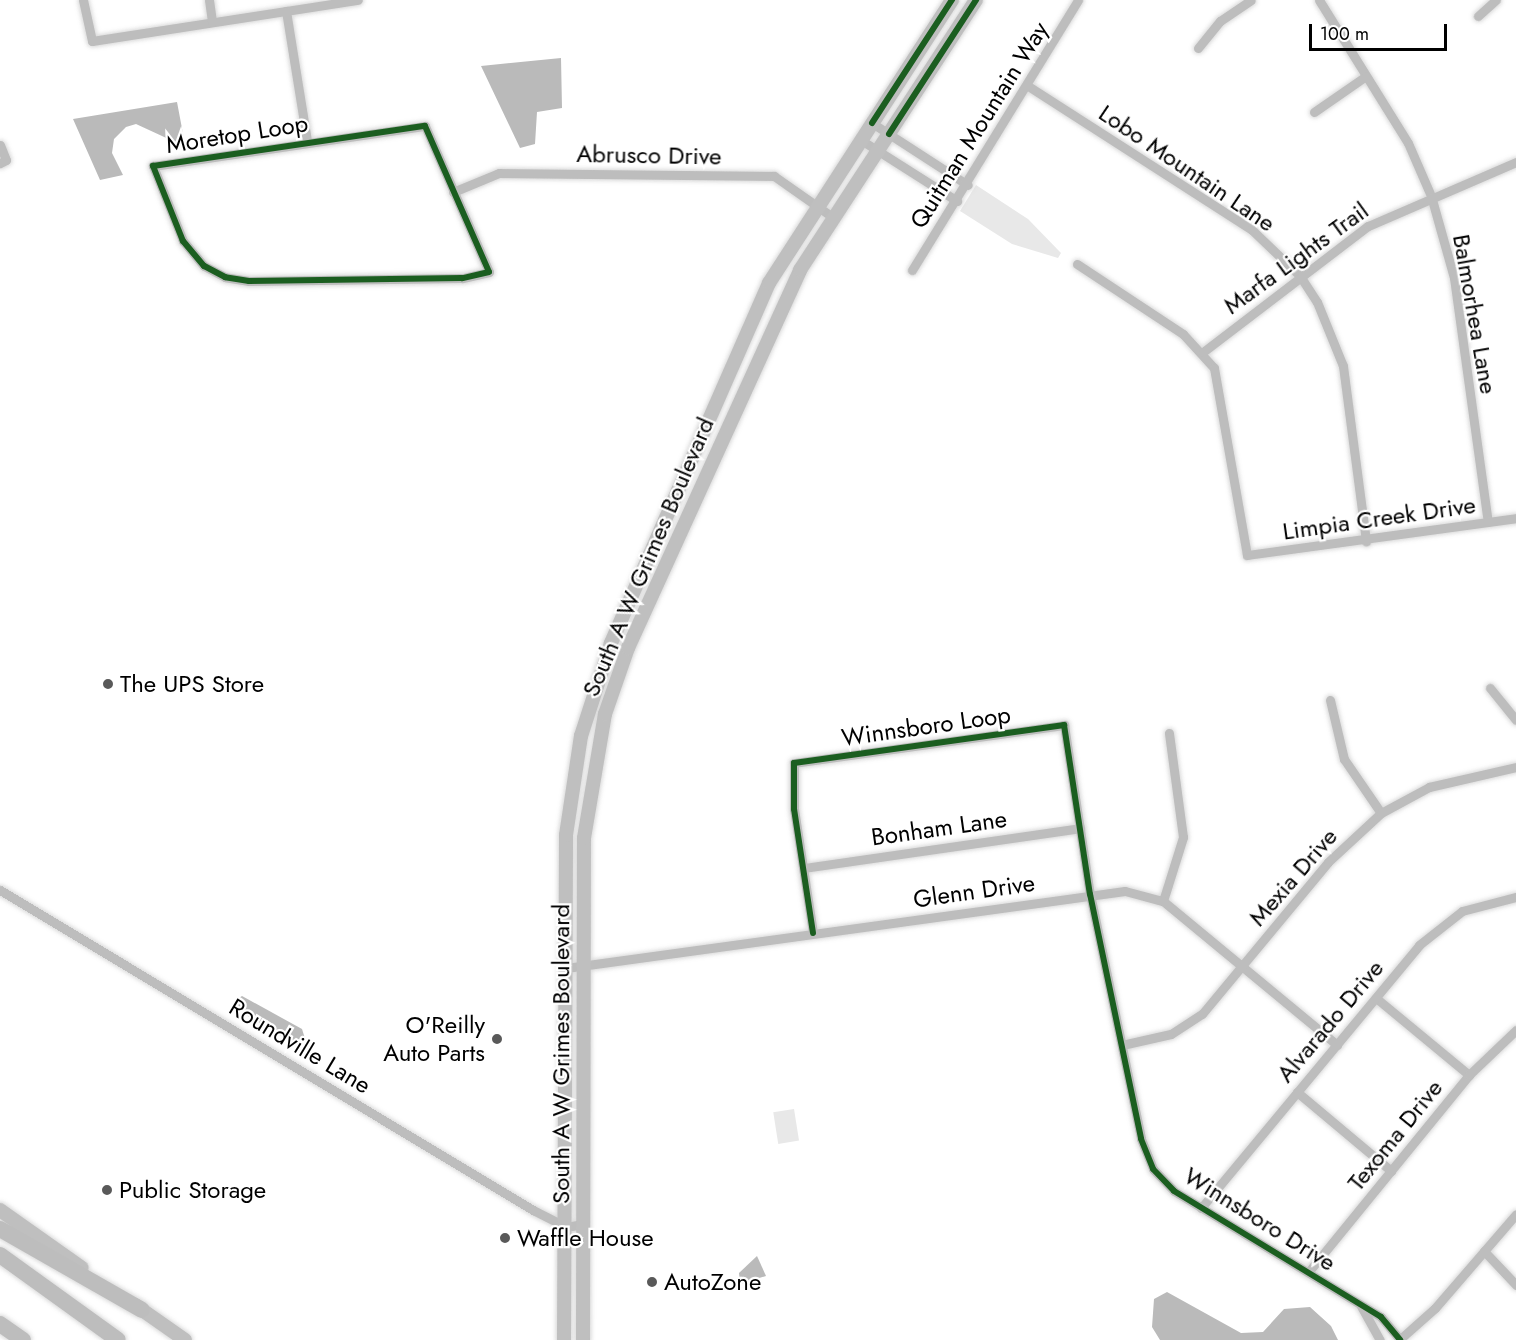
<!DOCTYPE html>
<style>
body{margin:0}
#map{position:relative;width:1516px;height:1340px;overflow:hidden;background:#fff;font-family:Jost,sans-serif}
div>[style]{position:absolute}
.green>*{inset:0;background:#e8e8e8;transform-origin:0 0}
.water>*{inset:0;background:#bababa}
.roads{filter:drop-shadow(0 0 2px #dbdbdb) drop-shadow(0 0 2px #dbdbdb)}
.street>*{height:9px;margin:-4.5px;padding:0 4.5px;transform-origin:4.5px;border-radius:4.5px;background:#bdbdbd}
.secondary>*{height:14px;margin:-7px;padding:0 7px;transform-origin:7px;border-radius:7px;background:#bfbfbf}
.highway>*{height:16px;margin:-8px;padding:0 8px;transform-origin:8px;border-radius:8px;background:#bdbdbd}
.cycleway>*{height:6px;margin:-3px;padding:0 3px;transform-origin:3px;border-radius:3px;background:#1b5e20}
.dots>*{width:16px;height:16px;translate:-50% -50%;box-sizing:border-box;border:3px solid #fff;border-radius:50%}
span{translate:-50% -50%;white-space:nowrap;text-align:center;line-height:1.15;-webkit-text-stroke:4.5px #fff;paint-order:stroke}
.street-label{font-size:24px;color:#000}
.poi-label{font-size:24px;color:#000}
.left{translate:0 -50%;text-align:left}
.right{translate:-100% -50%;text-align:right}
.scale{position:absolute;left:1309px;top:24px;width:138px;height:27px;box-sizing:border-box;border:3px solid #000;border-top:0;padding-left:8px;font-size:18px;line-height:21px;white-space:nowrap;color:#000;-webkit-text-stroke:4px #fff;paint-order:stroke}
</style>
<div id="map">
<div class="green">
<i style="clip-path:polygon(976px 185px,1028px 219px,1061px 253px,1058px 258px,1012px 244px,960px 211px)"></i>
<i style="left:794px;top:1109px;width:32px;height:21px;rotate:81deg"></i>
</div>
<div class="water">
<i style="clip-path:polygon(561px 58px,562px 108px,537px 112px,535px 144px,520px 148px,481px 66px)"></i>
<i style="clip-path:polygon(177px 102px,184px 139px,175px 142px,136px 124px,126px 127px,114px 139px,112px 153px,123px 175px,100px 180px,73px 119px)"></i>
<i style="clip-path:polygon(242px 996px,302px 1029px,307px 1045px,298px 1046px,241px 1012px,236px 1000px)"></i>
<i style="clip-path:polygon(757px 1256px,766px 1276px,740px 1284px,739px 1273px)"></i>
<i style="clip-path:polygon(1167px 1292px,1241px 1333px,1263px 1332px,1284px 1309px,1310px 1307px,1331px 1326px,1338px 1340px,1160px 1340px,1152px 1327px,1154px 1299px)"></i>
</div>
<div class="roads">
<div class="street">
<i style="left:83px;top:0;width:42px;rotate:77.6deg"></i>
<i style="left:92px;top:41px;width:269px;rotate:-8.8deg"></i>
<i style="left:209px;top:0;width:22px;rotate:82deg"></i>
<i style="left:1319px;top:0;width:168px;rotate:58.1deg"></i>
<i style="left:1408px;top:143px;width:58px;rotate:66.5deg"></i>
<i style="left:1431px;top:196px;width:85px;rotate:74.3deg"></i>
<i style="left:1454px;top:278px;width:246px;rotate:82.1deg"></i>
<i style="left:286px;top:11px;width:132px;rotate:80.8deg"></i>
<i style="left:1478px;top:16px;width:24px;rotate:-42deg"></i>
<i style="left:1198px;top:48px;width:35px;rotate:-51deg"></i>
<i style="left:1220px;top:21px;width:37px;rotate:-34deg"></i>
<i style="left:1028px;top:86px;width:265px;rotate:32.7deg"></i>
<i style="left:1251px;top:229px;width:68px;rotate:43.8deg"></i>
<i style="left:1300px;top:276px;width:31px;rotate:57deg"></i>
<i style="left:1317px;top:302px;width:69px;rotate:67.9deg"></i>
<i style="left:1343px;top:366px;width:177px;rotate:82.5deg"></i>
<i style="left:1314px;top:112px;width:63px;rotate:-34.7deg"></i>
<i style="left:872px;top:123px;width:114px;rotate:32.9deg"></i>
<i style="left:425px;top:126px;width:159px;rotate:66.3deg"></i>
<i style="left:489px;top:272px;width:28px;rotate:167deg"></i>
<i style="left:462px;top:278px;width:213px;rotate:179.2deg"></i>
<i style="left:249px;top:281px;width:24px;rotate:-171deg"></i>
<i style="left:225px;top:277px;width:24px;rotate:-152deg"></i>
<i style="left:204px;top:266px;width:33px;rotate:-130deg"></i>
<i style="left:183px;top:241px;width:81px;rotate:-111.8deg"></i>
<i style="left:153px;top:166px;width:275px;rotate:-8.4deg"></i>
<i style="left:861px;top:140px;width:114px;rotate:32.4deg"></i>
<i style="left:0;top:145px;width:16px;rotate:68deg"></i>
<i style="left:6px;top:160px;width:7px;rotate:153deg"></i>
<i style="left:453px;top:192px;width:50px;rotate:-22.4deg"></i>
<i style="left:499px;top:173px;width:275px;rotate:0.6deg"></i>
<i style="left:774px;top:176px;width:73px;rotate:35deg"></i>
<i style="left:1077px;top:264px;width:127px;rotate:33.4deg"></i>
<i style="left:1183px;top:334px;width:46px;rotate:47.6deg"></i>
<i style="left:1214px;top:368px;width:190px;rotate:80deg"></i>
<i style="left:1247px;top:555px;width:272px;rotate:-7.8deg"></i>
<i style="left:912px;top:270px;width:317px;rotate:-58.4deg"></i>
<i style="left:1203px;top:352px;width:208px;rotate:-37.4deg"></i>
<i style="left:1368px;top:226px;width:161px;rotate:-23.4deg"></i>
<i style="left:1490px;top:688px;width:41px;rotate:50.9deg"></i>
<i style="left:1330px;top:700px;width:61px;rotate:76.7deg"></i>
<i style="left:1344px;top:759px;width:65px;rotate:55.6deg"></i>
<i style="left:804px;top:868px;width:279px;rotate:-8.2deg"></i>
<i style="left:0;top:890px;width:622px;rotate:30.98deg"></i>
<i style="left:533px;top:1210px;width:37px;rotate:27deg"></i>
<i style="left:566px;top:1227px;width:17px;rotate:-10deg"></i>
<i style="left:1163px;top:901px;width:67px;rotate:-72.6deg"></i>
<i style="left:1183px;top:837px;width:105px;rotate:-97.7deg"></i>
<i style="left:813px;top:933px;width:125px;rotate:-98.7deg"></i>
<i style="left:794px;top:809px;width:46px;rotate:-90deg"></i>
<i style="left:794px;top:763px;width:273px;rotate:-8deg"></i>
<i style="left:1064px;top:725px;width:171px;rotate:81.3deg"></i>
<i style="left:1090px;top:894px;width:250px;rotate:78.2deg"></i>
<i style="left:1141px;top:1139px;width:32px;rotate:68deg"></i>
<i style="left:1153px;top:1169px;width:30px;rotate:46deg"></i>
<i style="left:1174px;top:1191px;width:242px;rotate:31.3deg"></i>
<i style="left:1381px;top:1317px;width:30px;rotate:50deg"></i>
<i style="left:566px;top:968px;width:564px;rotate:-7.84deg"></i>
<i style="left:1125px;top:891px;width:39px;rotate:15deg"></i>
<i style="left:1163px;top:901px;width:226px;rotate:39.6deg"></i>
<i style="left:1376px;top:998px;width:121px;rotate:39.6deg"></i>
<i style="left:1122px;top:1045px;width:50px;rotate:-12.7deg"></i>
<i style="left:1171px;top:1034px;width:37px;rotate:-33deg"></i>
<i style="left:1202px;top:1014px;width:197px;rotate:-50.3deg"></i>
<i style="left:1328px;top:862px;width:72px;rotate:-42.8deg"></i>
<i style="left:1381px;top:813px;width:55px;rotate:-28.4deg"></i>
<i style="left:1429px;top:787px;width:89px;rotate:-12.9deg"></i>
<i style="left:1297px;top:1092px;width:123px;rotate:40deg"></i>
<i style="left:1201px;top:1208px;width:342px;rotate:-50.3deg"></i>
<i style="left:1419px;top:945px;width:55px;rotate:-38.3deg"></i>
<i style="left:1462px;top:911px;width:56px;rotate:-14.5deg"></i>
<i style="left:1484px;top:1251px;width:47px;rotate:46.7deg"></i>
<i style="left:1310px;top:1270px;width:252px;rotate:-50.8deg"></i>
<i style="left:1469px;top:1075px;width:65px;rotate:-43.8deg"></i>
<i style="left:1361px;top:1306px;width:39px;rotate:61deg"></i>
<i style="left:1399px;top:1340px;width:48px;rotate:-41.6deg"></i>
<i style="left:1435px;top:1308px;width:124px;rotate:-49.2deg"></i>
</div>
<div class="secondary">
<i style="left:0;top:1210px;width:100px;rotate:35.3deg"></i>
<i style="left:135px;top:1305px;width:61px;rotate:35deg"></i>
<i style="left:564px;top:1340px;width:505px;rotate:-89.77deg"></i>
<i style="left:566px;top:835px;width:100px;rotate:-81.4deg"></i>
<i style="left:581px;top:736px;width:98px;rotate:-72.1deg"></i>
<i style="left:611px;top:643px;width:393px;rotate:-66.3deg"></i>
<i style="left:769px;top:283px;width:337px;rotate:-57.1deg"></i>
<i style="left:583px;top:1340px;width:502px;rotate:-89.89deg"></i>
<i style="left:584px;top:838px;width:126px;rotate:-80.4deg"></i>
<i style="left:605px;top:714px;width:70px;rotate:-70.8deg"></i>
<i style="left:628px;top:648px;width:415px;rotate:-65.5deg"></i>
<i style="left:800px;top:270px;width:322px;rotate:-56.9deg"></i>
</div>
<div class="highway">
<i style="left:0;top:1229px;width:163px;rotate:29.7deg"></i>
<i style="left:0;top:1255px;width:145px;rotate:35.8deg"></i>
<i style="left:0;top:1324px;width:28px;rotate:35deg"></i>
</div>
</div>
<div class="cycleway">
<i style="left:872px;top:123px;width:147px;rotate:-57deg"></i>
<i style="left:425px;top:126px;width:159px;rotate:66.3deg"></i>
<i style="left:489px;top:272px;width:28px;rotate:167deg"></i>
<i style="left:462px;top:278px;width:213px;rotate:179.2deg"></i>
<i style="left:249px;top:281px;width:24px;rotate:-171deg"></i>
<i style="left:225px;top:277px;width:24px;rotate:-152deg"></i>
<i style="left:204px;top:266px;width:33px;rotate:-130deg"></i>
<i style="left:183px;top:241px;width:81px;rotate:-111.8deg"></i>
<i style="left:153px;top:166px;width:275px;rotate:-8.4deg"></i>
<i style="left:889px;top:134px;width:160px;rotate:-57deg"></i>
<i style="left:813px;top:933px;width:125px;rotate:-98.7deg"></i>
<i style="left:794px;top:809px;width:46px;rotate:-90deg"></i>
<i style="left:794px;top:763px;width:273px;rotate:-8deg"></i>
<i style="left:1064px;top:725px;width:171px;rotate:81.3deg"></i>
<i style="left:1090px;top:894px;width:250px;rotate:78.2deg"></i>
<i style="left:1141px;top:1139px;width:32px;rotate:68deg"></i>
<i style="left:1153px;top:1169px;width:30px;rotate:46deg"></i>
<i style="left:1174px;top:1191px;width:242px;rotate:31.3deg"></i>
<i style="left:1381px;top:1317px;width:30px;rotate:50deg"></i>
</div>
<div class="dots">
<i style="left:108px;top:684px;background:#595959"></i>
<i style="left:497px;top:1039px;background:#595959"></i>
<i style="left:107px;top:1190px;background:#595959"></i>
<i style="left:505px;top:1238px;background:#595959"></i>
<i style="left:652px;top:1282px;background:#595959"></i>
</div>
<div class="street-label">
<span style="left:979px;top:125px;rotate:-58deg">Quitman Mountain Way</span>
<span style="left:237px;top:134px;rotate:-9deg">Moretop Loop</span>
<span style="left:649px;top:155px;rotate:1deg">Abrusco Drive</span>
<span style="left:1187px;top:168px;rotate:34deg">Lobo Mountain Lane</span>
<span style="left:1296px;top:258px;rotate:-36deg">Marfa Lights Trail</span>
<span style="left:1475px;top:314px;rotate:80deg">Balmorhea Lane</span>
<span style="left:1379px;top:518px;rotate:-8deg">Limpia Creek Drive</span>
<span style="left:648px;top:557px;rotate:-67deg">South A W Grimes Boulevard</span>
<span style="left:926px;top:726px;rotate:-8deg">Winnsboro Loop</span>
<span style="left:939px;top:828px;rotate:-8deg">Bonham Lane</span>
<span style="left:1293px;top:877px;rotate:-49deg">Mexia Drive</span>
<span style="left:974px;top:891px;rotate:-8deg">Glenn Drive</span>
<span style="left:1330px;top:1021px;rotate:-50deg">Alvarado Drive</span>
<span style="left:300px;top:1046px;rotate:31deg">Roundville Lane</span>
<span style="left:561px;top:1054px;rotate:-90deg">South A W Grimes Boulevard</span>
<span style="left:1395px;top:1135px;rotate:-51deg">Texoma Drive</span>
<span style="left:1260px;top:1219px;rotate:32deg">Winnsboro Drive</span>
</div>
<div class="poi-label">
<span class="left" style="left:120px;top:684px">The UPS Store</span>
<span class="right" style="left:485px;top:1039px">O'Reilly<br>Auto Parts</span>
<span class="left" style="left:119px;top:1190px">Public Storage</span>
<span class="left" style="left:517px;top:1238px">Waffle House</span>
<span class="left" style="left:664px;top:1282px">AutoZone</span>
</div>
<div class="scale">100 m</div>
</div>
